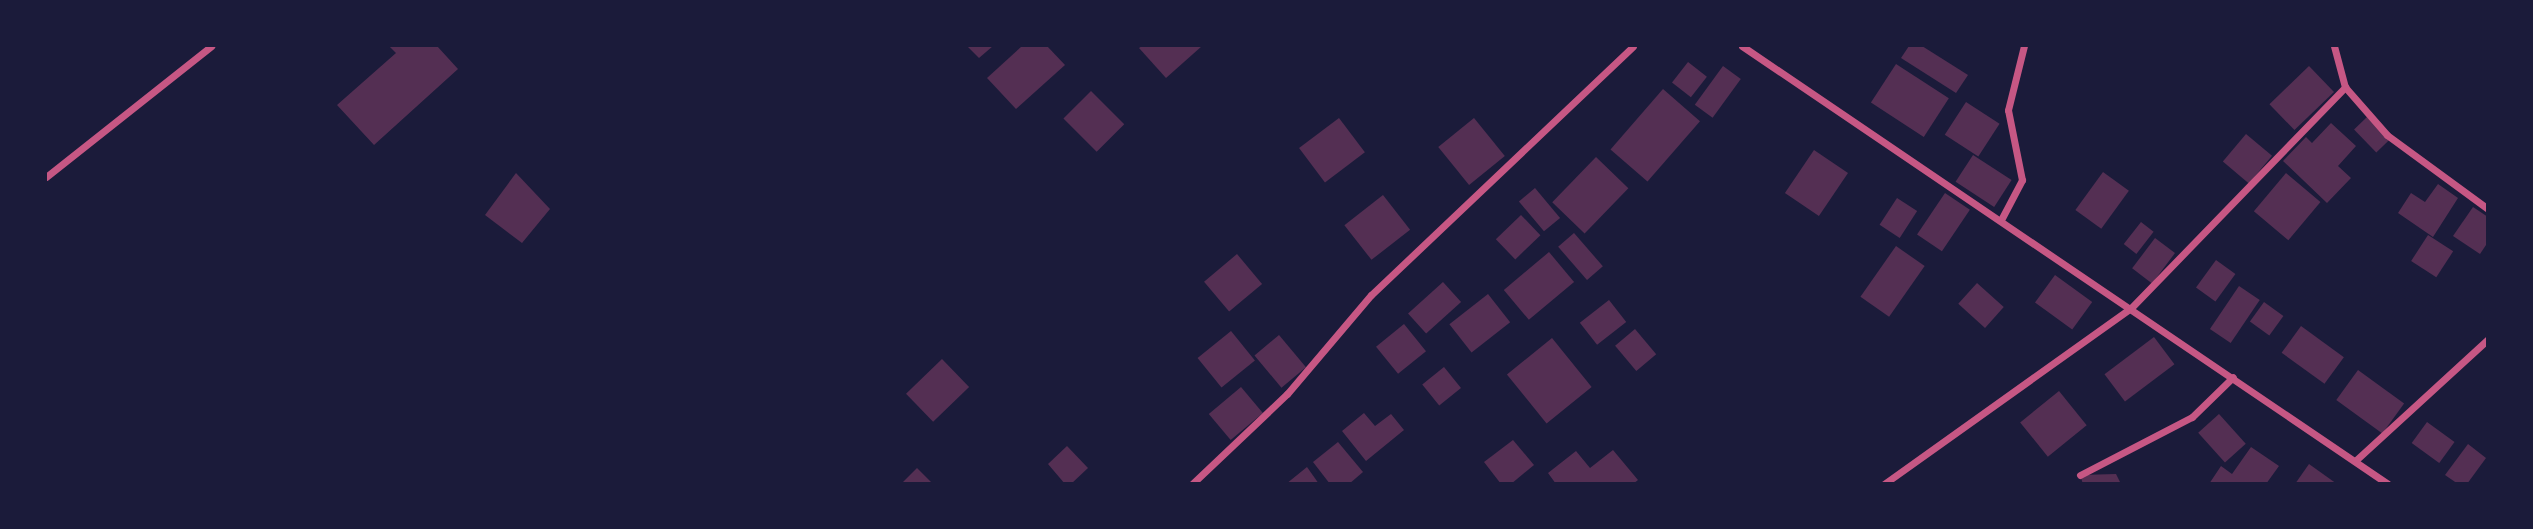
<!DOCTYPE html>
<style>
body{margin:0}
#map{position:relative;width:2533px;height:529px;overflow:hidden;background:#1b1b3a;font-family:"Source Sans 3",sans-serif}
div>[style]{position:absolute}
.building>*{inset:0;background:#542f53;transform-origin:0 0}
.minor>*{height:7px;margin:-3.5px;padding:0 3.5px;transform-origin:3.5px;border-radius:3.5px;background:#c65784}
span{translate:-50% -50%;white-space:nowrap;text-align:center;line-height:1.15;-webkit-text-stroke:6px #1b1b3a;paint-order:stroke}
.frame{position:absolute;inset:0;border:47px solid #1b1b3a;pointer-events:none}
</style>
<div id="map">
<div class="building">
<i style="clip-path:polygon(389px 46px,437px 46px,458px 69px,374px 145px,337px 105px,396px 53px)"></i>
<i style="clip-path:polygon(967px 46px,993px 46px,979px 58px)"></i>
<i style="clip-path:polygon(1022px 46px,1047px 46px,1065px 65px,1016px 109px,987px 78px)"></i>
<i style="clip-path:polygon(1142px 46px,1202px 46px,1166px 78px,1139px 48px)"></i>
<i style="clip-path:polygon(1909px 46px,1922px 46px,1968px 75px,1956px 93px,1901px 58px)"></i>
<i style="left:1688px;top:62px;width:24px;height:26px;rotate:38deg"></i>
<i style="left:1896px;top:64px;width:63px;height:46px;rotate:33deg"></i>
<i style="left:1723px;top:66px;width:22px;height:48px;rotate:36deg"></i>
<i style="left:2309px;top:66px;width:36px;height:55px;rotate:46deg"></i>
<i style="left:1663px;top:89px;width:49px;height:80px;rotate:41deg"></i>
<i style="left:1091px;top:91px;width:47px;height:39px;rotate:45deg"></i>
<i style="left:1966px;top:102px;width:40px;height:39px;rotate:33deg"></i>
<i style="left:2367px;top:117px;width:32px;height:18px;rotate:46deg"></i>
<i style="left:1339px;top:118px;width:43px;height:50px;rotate:53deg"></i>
<i style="left:1474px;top:118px;width:49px;height:46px;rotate:51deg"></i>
<i style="clip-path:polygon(2331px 123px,2356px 146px,2338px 166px,2351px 178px,2327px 203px,2283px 161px,2306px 137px,2312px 143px)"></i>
<i style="left:2246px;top:134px;width:34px;height:36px;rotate:40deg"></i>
<i style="left:1814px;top:150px;width:41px;height:52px;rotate:34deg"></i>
<i style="left:1973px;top:155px;width:46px;height:32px;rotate:33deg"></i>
<i style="left:1596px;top:157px;width:45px;height:63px;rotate:44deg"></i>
<i style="left:2103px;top:172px;width:32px;height:47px;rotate:36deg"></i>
<i style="clip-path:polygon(516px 173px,550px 209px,522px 243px,485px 215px)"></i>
<i style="left:2286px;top:173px;width:45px;height:50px;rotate:40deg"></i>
<i style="clip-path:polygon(2438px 184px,2458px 198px,2433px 237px,2398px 213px,2411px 193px,2425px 202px)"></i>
<i style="left:1535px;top:188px;width:39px;height:21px;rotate:50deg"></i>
<i style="left:1945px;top:193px;width:30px;height:50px;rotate:34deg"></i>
<i style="left:1383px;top:195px;width:44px;height:49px;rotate:52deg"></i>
<i style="left:1897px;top:198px;width:24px;height:32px;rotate:33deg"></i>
<i style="clip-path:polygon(2473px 207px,2488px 217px,2488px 242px,2480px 254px,2453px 236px)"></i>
<i style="left:1521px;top:215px;width:28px;height:35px;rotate:46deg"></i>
<i style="left:2141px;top:222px;width:16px;height:28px;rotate:38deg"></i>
<i style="left:1574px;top:233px;width:44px;height:21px;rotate:49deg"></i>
<i style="left:2428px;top:235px;width:30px;height:31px;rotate:33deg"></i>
<i style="left:2155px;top:238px;width:25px;height:38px;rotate:37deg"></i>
<i style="left:1896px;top:246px;width:35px;height:62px;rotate:35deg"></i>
<i style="left:1549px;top:252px;width:39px;height:59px;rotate:50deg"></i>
<i style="left:1237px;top:254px;width:39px;height:43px;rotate:50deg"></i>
<i style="left:2216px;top:260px;width:24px;height:34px;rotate:36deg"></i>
<i style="left:2055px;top:275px;width:46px;height:34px;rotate:36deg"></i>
<i style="left:1443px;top:282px;width:27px;height:47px;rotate:48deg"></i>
<i style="left:1977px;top:283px;width:36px;height:28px;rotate:42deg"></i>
<i style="left:2239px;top:286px;width:25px;height:52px;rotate:34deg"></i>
<i style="left:1488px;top:294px;width:36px;height:49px;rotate:52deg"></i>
<i style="left:1609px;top:300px;width:28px;height:37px;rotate:52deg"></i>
<i style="left:2264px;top:302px;width:24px;height:24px;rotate:36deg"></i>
<i style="left:1404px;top:324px;width:35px;height:36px;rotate:51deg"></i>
<i style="left:2301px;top:326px;width:53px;height:33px;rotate:36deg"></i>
<i style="left:1635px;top:329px;width:33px;height:26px;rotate:50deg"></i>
<i style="left:1231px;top:331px;width:38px;height:43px;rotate:51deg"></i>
<i style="left:1279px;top:335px;width:42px;height:32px;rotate:50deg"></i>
<i style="left:2154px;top:337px;width:34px;height:62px;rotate:53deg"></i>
<i style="left:1552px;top:338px;width:63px;height:58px;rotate:51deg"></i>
<i style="left:942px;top:359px;width:39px;height:50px;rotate:46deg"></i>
<i style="left:1444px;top:367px;width:27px;height:28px;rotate:51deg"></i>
<i style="left:2358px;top:370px;width:57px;height:37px;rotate:36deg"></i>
<i style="left:1241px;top:387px;width:34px;height:42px;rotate:50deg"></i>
<i style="left:2059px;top:391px;width:44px;height:50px;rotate:51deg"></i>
<i style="clip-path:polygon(1364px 413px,1375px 426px,1391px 414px,1404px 430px,1366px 461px,1342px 431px)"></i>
<i style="left:2219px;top:414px;width:40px;height:28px;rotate:48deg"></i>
<i style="left:2427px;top:422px;width:34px;height:26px;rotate:36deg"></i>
<i style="clip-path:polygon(1513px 440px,1534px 465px,1511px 484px,1501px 484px,1484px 462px)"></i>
<i style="clip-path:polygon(1338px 442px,1363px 472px,1349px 484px,1330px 484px,1313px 462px)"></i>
<i style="clip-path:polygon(2468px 444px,2486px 458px,2467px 484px,2458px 484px,2445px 475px)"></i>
<i style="clip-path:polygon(1067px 446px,1088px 468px,1071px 484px,1065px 484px,1048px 464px)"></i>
<i style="clip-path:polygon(2251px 447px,2279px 466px,2266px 484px,2209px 484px,2221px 466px,2232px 474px)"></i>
<i style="clip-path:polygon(1613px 450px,1638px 480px,1633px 484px,1556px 484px,1548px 473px,1576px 451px,1590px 468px)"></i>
<i style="clip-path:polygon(2309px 464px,2337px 484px,2295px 484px)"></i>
<i style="clip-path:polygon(1307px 467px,1319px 484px,1286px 484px)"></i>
<i style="clip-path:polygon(917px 468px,933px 484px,901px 484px)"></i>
<i style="clip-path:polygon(2116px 474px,2121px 484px,2083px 484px,2080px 475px)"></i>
</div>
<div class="minor">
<i style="left:1742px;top:46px;width:780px;rotate:34.14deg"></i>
<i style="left:2334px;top:46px;width:42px;rotate:75deg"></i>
<i style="left:2345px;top:87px;width:64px;rotate:48.8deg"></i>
<i style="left:2387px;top:135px;width:125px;rotate:36.2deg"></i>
<i style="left:46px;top:177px;width:211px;rotate:-38.4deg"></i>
<i style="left:2002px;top:218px;width:43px;rotate:-62.2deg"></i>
<i style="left:2022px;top:180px;width:71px;rotate:-101.3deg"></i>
<i style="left:2008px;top:110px;width:66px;rotate:-76deg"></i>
<i style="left:2355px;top:461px;width:180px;rotate:-42.5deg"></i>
<i style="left:2080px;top:475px;width:126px;rotate:-27.4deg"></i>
<i style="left:2192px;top:417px;width:57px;rotate:-44.3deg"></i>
<i style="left:1192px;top:484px;width:131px;rotate:-43.5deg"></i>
<i style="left:1287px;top:394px;width:130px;rotate:-49.7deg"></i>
<i style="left:1371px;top:295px;width:361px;rotate:-43.5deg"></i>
<i style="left:1884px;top:484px;width:303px;rotate:-35.5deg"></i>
<i style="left:2131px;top:308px;width:308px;rotate:-45.9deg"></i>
</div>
<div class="frame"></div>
</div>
